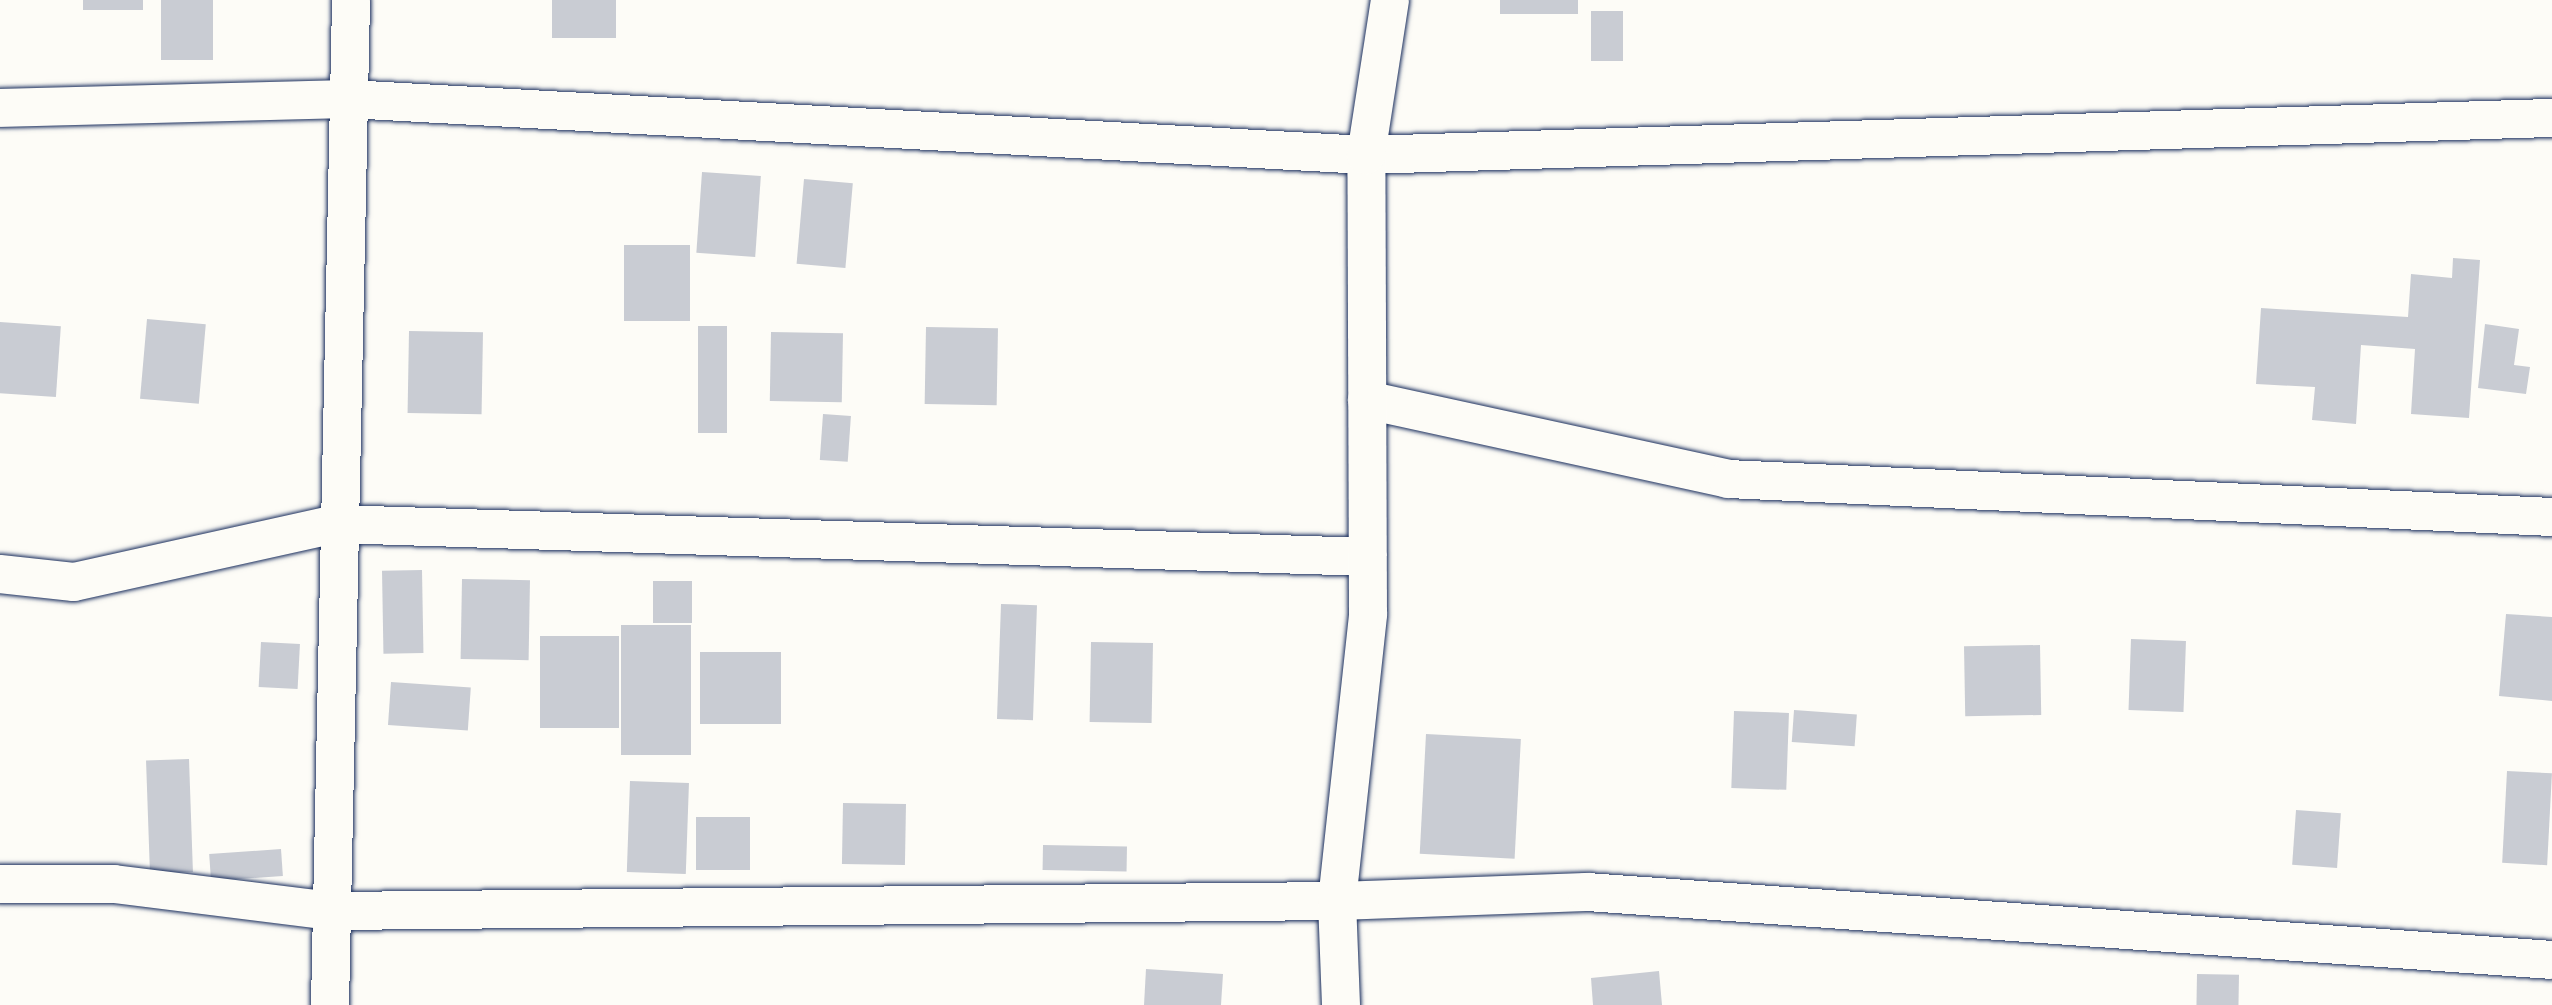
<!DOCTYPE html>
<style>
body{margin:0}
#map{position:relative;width:2552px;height:1005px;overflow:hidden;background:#fdfcf7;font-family:Kalam,sans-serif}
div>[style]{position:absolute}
.building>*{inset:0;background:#c9ccd3;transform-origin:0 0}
.roads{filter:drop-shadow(0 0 2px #1b2f5e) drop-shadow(0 0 2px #1b2f5e)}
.minor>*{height:38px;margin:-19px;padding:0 19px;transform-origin:19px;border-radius:19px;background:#fdfcf7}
span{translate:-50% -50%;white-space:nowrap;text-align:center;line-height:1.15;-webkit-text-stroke:5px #fdfcf7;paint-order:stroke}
</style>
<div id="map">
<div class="building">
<i style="left:83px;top:0;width:60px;height:10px"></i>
<i style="left:161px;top:0;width:52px;height:60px"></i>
<i style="left:552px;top:0;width:64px;height:38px"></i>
<i style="left:1500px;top:0;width:78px;height:14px"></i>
<i style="left:1591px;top:11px;width:32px;height:50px"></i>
<i style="left:702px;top:172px;width:59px;height:81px;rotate:4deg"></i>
<i style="left:804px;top:179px;width:49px;height:85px;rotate:5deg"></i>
<i style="left:624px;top:245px;width:66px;height:76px"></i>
<i style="clip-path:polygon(2453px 258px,2480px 260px,2469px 418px,2411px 414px,2415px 349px,2361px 345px,2356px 424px,2312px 420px,2315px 387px,2256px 384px,2261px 308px,2408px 317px,2411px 274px,2452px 278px)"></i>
<i style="left:147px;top:319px;width:59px;height:80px;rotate:5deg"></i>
<i style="left:0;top:322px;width:61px;height:71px;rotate:4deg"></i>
<i style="clip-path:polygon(2485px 324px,2519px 329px,2514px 365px,2530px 367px,2526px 394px,2478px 388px)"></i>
<i style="left:698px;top:326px;width:29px;height:107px"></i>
<i style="left:926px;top:327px;width:72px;height:77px;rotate:1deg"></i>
<i style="left:409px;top:331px;width:74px;height:82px;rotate:1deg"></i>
<i style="left:771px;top:332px;width:72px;height:69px;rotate:1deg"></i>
<i style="left:823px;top:414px;width:28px;height:46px;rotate:4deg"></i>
<i style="left:422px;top:570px;width:83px;height:40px;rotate:89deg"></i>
<i style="left:462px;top:579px;width:68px;height:80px;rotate:1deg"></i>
<i style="left:653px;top:581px;width:39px;height:42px"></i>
<i style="left:1001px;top:604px;width:36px;height:115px;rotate:2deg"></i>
<i style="clip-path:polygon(2506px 614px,2552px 617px,2552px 701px,2499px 696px)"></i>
<i style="left:691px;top:625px;width:130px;height:70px;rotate:90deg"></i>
<i style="left:540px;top:636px;width:79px;height:92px"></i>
<i style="left:2131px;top:639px;width:55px;height:71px;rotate:2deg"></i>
<i style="left:261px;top:642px;width:39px;height:45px;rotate:3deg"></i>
<i style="left:1091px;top:642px;width:62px;height:80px;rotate:1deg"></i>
<i style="left:2040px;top:645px;width:70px;height:76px;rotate:89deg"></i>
<i style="left:700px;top:652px;width:81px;height:72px"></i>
<i style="left:391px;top:682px;width:80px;height:43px;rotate:4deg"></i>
<i style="left:1794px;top:710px;width:63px;height:32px;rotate:4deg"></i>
<i style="left:1734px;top:711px;width:55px;height:77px;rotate:2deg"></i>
<i style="left:1426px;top:734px;width:95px;height:120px;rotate:3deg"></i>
<i style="left:189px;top:759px;width:113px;height:43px;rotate:88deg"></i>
<i style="left:2507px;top:771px;width:45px;height:92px;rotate:3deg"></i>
<i style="left:630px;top:781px;width:59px;height:91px;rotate:2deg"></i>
<i style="left:843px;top:803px;width:63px;height:61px;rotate:1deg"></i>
<i style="left:2296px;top:810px;width:45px;height:55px;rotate:4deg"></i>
<i style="left:696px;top:817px;width:54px;height:53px"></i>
<i style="left:1043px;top:845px;width:84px;height:25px;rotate:1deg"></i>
<i style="left:281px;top:849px;width:27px;height:72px;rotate:86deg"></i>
<i style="clip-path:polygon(1146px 969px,1223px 974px,1221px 1005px,1144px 1005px)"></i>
<i style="clip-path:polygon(1659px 971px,1662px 1005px,1593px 1005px,1591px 978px)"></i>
<i style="left:2197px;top:974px;width:42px;height:31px;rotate:1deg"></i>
</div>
<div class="roads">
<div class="minor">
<i style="left:0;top:108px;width:348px;rotate:-1.5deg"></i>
<i style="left:348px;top:99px;width:1020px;rotate:3.15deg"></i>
<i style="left:1366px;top:155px;width:1187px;rotate:-1.79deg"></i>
<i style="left:1367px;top:400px;width:370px;rotate:12.3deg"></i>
<i style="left:1728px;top:479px;width:825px;rotate:2.64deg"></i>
<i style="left:0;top:574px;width:74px;rotate:6.2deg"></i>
<i style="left:74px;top:582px;width:268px;rotate:-12.5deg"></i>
<i style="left:336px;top:524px;width:1032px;rotate:1.83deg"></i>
<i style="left:0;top:884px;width:114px"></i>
<i style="left:114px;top:884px;width:220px;rotate:7.1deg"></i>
<i style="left:332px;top:911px;width:1005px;rotate:-0.57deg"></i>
<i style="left:1337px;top:901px;width:250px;rotate:-2.1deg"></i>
<i style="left:1587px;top:892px;width:967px;rotate:4.03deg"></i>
<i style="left:330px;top:1005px;width:1005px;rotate:-88.8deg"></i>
<i style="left:1341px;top:1005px;width:104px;rotate:-92.2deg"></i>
<i style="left:1337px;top:901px;width:289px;rotate:-83.8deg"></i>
<i style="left:1368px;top:614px;width:459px;rotate:-90.2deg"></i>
<i style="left:1366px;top:155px;width:157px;rotate:-81.2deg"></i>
</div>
</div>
</div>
